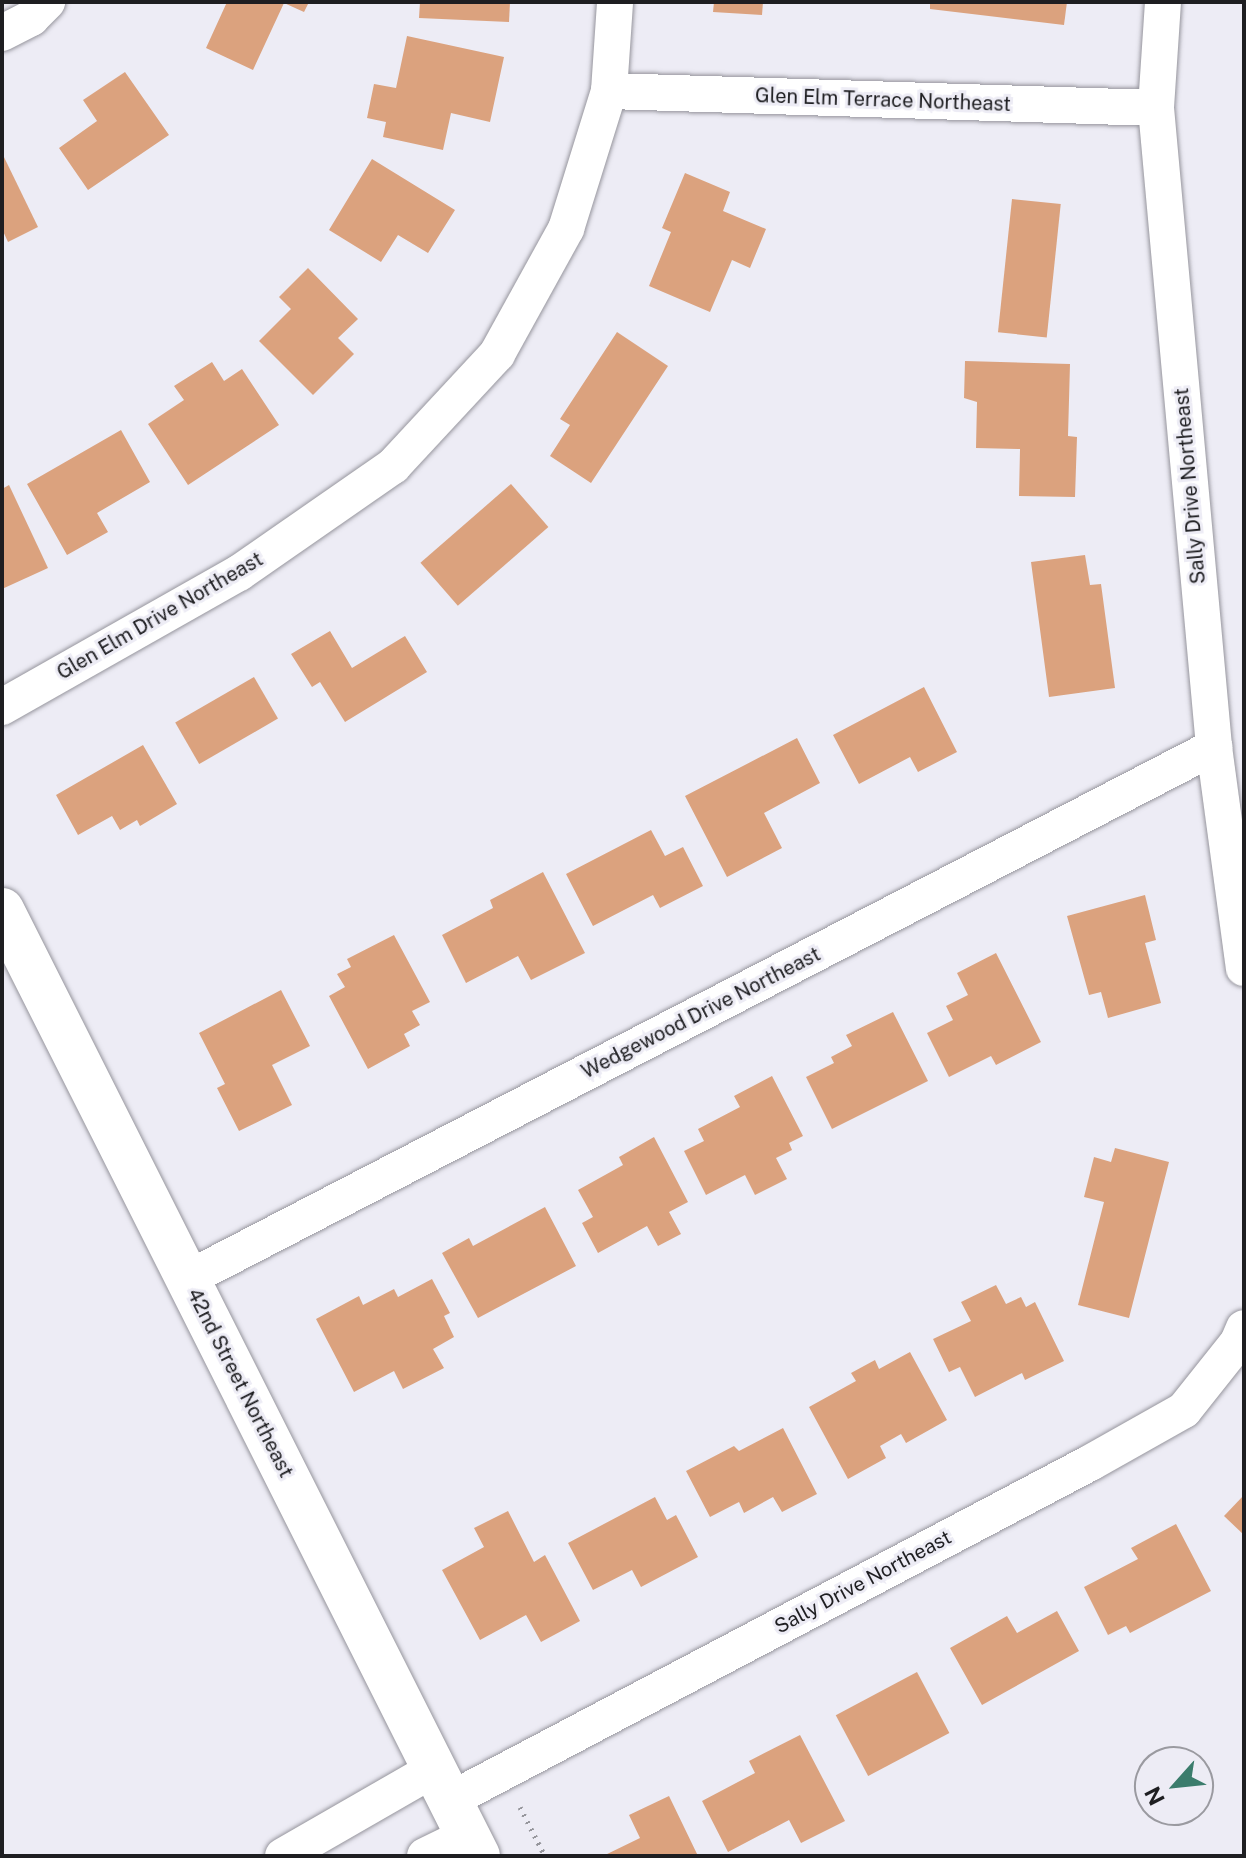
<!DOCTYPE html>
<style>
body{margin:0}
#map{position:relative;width:1246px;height:1858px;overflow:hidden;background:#edecf5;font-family:"Public Sans",sans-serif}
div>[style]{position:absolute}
.building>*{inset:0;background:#dba27e;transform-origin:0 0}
.path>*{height:5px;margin-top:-2.5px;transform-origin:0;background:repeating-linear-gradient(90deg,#96969c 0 2px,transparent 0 8px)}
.roads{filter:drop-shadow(0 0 2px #96959d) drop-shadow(0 0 2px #96959d)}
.street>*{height:36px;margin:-18px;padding:0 18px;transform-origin:18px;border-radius:18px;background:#fff}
.secondary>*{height:44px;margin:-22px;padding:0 22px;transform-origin:22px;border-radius:22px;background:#fff}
span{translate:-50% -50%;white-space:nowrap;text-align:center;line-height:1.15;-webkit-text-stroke:6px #edecf5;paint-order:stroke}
.street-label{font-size:20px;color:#1e1e21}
.frame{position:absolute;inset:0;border:4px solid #1e1e21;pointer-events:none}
.north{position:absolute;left:1134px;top:1746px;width:80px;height:80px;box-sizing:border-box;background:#edecf5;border:2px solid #9a9aa0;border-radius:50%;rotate:243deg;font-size:22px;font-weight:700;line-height:32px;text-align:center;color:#1e1e21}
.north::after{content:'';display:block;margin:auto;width:28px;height:36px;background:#3b7c6c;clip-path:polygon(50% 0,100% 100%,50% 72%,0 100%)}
</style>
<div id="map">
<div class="building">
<i style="clip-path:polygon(227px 2px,309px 2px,304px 12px,284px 3px,253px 70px,206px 48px)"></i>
<i style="clip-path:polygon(420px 2px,510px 2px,509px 22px,419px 18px)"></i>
<i style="clip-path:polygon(714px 2px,763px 2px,762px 15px,713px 12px)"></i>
<i style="clip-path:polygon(930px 2px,1067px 2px,1064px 25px,930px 9px)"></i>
<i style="clip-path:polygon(407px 36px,504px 57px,490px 122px,451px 113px,443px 150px,383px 137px,386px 122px,367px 118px,374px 84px,396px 88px)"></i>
<i style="clip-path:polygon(125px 72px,169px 135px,88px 190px,59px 148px,97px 121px,83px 100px)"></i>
<i style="clip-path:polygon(2px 153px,38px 227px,8px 242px,2px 229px)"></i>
<i style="clip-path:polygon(372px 159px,455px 210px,428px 253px,398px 235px,381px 262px,329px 230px)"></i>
<i style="clip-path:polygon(685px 173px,730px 192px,723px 211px,766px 229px,750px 268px,732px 260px,710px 312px,649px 286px,671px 232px,662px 228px)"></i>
<i style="left:1012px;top:199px;width:49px;height:134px;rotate:6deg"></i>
<i style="clip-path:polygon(308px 268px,358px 319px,338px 338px,354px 354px,313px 395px,259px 341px,291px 309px,279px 297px)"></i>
<i style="clip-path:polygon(617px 332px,668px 366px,591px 483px,550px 456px,570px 425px,560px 419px)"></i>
<i style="clip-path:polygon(965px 361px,1070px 364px,1068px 436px,1077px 437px,1075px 497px,1019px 496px,1020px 449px,976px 448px,977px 402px,964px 398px)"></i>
<i style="clip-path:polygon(212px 362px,224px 381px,242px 369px,279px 425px,188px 485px,148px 424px,184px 400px,174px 386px)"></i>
<i style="clip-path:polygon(121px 430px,150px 482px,97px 513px,108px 532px,67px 555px,27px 484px)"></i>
<i style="left:511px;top:484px;width:57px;height:120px;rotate:49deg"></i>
<i style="clip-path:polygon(9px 485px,48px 568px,2px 589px,2px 489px)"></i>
<i style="clip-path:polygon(1085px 555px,1090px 585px,1101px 584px,1115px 688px,1049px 697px,1031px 562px)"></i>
<i style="clip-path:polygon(330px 631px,352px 668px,405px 636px,427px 672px,345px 722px,320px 682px,312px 687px,291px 654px)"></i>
<i style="left:254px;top:677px;width:48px;height:91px;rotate:60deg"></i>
<i style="clip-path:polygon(924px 687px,957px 752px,918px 772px,910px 757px,859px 784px,833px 735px)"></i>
<i style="clip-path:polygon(797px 738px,820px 783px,764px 813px,782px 848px,727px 877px,685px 796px)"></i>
<i style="clip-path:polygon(143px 745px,177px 804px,140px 826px,137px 820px,120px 830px,112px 816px,78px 835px,56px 795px)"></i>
<i style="clip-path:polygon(651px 830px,665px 856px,683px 847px,703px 886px,660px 908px,653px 895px,593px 926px,566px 874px)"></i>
<i style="clip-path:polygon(543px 872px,585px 953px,531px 980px,518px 956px,466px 983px,442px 935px,493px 908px,490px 900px)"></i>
<i style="clip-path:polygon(1145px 895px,1156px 940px,1145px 943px,1161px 1003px,1108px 1018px,1101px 992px,1089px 995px,1067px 916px)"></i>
<i style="clip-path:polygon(394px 935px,430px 1002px,412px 1011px,420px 1025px,404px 1034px,410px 1046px,368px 1069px,329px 996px,345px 987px,337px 974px,351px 967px,347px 959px)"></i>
<i style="clip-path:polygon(996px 953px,1041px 1042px,996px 1065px,991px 1056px,949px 1077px,927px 1033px,953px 1020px,946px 1006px,968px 995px,957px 973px)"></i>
<i style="clip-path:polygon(281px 990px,310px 1046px,272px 1065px,292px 1105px,239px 1131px,217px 1088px,225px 1084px,199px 1033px)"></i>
<i style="clip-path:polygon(893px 1012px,928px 1081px,832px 1129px,806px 1077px,834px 1063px,831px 1057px,852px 1046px,846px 1035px)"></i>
<i style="clip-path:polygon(772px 1076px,803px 1136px,789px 1143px,792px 1150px,776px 1158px,787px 1179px,755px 1195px,745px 1175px,706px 1195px,684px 1151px,704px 1141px,698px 1129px,740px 1107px,734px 1096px)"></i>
<i style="clip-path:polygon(654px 1137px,688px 1202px,669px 1212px,681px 1234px,658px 1246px,647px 1226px,598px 1253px,582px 1223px,593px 1217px,578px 1190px,623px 1165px,619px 1157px)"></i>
<i style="clip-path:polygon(1115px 1148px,1169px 1162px,1129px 1318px,1078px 1305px,1104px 1202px,1084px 1197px,1094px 1157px,1111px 1162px)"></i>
<i style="clip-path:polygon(545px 1207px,576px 1266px,478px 1318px,442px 1253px,469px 1238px,473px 1246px)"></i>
<i style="clip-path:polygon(432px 1279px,450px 1313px,444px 1316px,454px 1337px,433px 1349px,444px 1368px,403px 1389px,394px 1371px,354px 1392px,316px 1319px,359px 1296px,363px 1305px,394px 1289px,398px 1297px)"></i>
<i style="clip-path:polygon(996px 1285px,1006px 1304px,1021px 1297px,1026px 1307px,1035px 1302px,1064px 1361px,1025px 1380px,1022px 1373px,975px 1397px,960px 1367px,949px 1372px,933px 1339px,971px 1321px,961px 1302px)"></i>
<i style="clip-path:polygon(910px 1352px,947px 1420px,906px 1443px,901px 1434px,880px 1446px,886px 1458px,848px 1479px,809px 1407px,856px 1381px,851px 1373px,875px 1360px,879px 1369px)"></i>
<i style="clip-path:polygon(783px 1428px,817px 1494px,782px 1512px,773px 1497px,744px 1513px,739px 1502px,710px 1517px,686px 1471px,734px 1446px,739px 1451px)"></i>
<i style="clip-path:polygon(1244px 1495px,1244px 1535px,1224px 1516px)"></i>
<i style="clip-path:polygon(655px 1497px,667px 1520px,676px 1515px,698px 1557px,641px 1587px,632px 1570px,593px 1590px,568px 1543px)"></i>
<i style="clip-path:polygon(508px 1511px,534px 1562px,545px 1555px,580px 1621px,541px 1642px,526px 1615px,480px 1640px,442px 1570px,484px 1547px,474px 1528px)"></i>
<i style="clip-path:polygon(1176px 1524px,1211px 1591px,1130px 1633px,1126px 1626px,1108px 1635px,1084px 1587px,1138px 1559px,1131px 1548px)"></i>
<i style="clip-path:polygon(1057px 1611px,1079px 1651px,982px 1705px,950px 1648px,1007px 1616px,1017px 1633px)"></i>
<i style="left:917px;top:1672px;width:69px;height:92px;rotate:62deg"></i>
<i style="clip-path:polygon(800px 1735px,845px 1821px,801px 1843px,789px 1820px,728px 1852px,702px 1801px,755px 1773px,749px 1761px)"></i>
<i style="clip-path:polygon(669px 1796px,698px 1856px,603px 1856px,640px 1838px,629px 1815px)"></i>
</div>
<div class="path">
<i style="left:520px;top:1807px;width:55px;rotate:63deg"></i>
</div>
<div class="roads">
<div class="street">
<i style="left:1163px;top:2px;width:106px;rotate:93.8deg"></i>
<i style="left:1156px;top:108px;width:642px;rotate:84.81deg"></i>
<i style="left:1214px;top:747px;width:223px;rotate:82.3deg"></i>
<i style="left:2px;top:33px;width:33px;rotate:-27deg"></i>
<i style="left:31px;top:18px;width:23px;rotate:-45deg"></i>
<i style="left:609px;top:91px;width:547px;rotate:1.78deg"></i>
<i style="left:2px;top:707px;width:272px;rotate:-29.5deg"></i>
<i style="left:239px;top:573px;width:188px;rotate:-34.8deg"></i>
<i style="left:393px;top:466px;width:153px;rotate:-47.1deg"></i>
<i style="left:497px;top:354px;width:143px;rotate:-61.1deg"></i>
<i style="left:566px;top:229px;width:145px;rotate:-72.7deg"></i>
<i style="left:609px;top:91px;width:89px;rotate:-86.1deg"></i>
<i style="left:187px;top:1279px;width:1157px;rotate:-27.38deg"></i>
<i style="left:450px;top:1800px;width:723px;rotate:-27.77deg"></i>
<i style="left:1090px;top:1463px;width:108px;rotate:-29.4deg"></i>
<i style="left:1184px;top:1410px;width:87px;rotate:-51.5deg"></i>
<i style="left:1238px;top:1342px;width:15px;rotate:-67deg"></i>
<i style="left:283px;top:1856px;width:174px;rotate:-29.9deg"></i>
<i style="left:425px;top:1856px;width:48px;rotate:-26deg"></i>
</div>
<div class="secondary">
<i style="left:2px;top:910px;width:1059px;rotate:63.29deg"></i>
</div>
</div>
<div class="street-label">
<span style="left:883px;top:100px;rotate:2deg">Glen Elm Terrace Northeast</span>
<span style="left:1190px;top:486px;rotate:-95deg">Sally Drive Northeast</span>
<span style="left:160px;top:616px;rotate:-30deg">Glen Elm Drive Northeast</span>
<span style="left:701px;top:1013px;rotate:-27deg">Wedgewood Drive Northeast</span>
<span style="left:240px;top:1383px;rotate:63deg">42nd Street Northeast</span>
<span style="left:863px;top:1582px;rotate:-28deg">Sally Drive Northeast</span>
</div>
<div class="frame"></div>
<div class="north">N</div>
</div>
